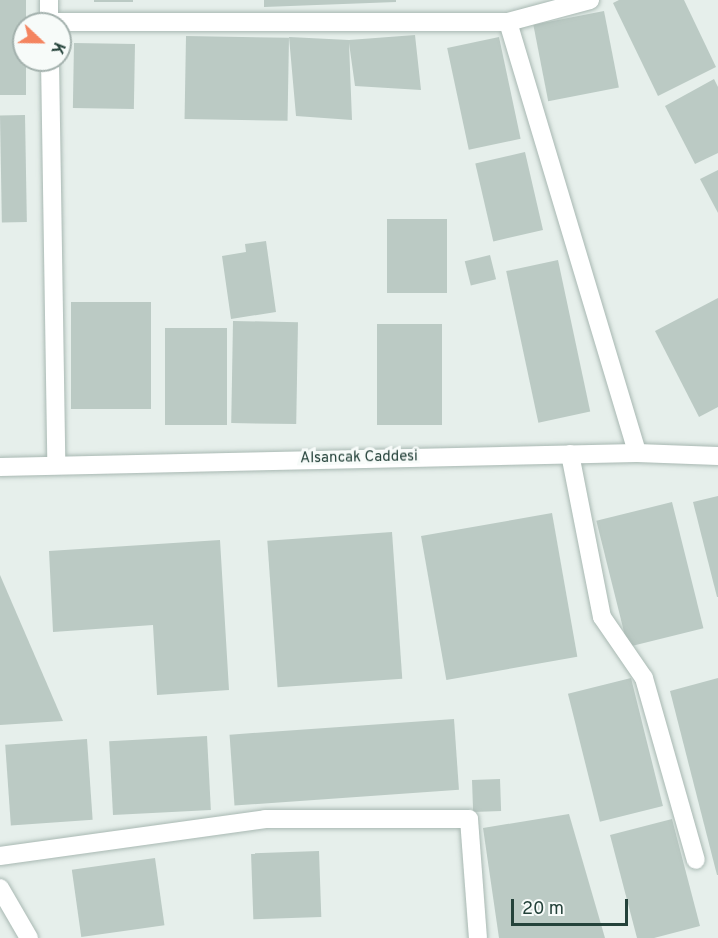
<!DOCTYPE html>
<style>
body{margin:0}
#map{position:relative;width:718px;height:938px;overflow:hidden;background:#e6efeb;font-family:Overpass,sans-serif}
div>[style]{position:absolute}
.building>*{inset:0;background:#bbcac4;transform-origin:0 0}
.roads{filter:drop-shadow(0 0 2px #a8b8b2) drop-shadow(0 0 2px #a8b8b2)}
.street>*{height:18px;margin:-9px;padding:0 9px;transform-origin:9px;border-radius:9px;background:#fff}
.secondary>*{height:18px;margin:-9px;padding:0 9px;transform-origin:9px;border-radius:9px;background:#fff}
span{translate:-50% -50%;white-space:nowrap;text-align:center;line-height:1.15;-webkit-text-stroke:6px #f7fbf9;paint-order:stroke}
.street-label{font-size:15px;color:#24423a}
.north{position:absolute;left:12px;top:12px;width:60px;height:60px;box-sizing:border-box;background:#f7fbf9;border:2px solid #a3b1ad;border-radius:50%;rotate:112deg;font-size:16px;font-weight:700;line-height:24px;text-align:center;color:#24423a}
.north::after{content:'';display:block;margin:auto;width:21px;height:27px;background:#f4845f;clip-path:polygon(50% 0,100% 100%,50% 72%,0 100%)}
.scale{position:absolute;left:511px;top:899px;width:117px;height:27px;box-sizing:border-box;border:3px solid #24423a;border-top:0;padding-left:8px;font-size:18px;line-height:21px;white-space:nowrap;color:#24423a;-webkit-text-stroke:4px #f7fbf9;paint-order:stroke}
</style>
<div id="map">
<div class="building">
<i style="left:0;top:0;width:26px;height:95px"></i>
<i style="left:94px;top:0;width:39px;height:2px"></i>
<i style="clip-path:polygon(264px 0,396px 0,396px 2px,264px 7px)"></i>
<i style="clip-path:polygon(619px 0,684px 0,716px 67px,658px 96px,613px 3px)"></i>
<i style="left:604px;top:11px;width:78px;height:72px;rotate:79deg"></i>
<i style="clip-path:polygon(415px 35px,421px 90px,355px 86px,349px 43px,352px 120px,296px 116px,289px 37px,349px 40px)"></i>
<i style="left:186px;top:36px;width:103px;height:83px;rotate:1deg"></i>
<i style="left:499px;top:37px;width:104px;height:53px;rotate:78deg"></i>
<i style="left:74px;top:43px;width:61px;height:65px;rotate:1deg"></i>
<i style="clip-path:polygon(714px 79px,718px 87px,718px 153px,695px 164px,665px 106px)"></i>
<i style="left:25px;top:115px;width:107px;height:25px;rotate:89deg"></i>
<i style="left:525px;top:152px;width:80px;height:51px;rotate:77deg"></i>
<i style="clip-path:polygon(718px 170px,718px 213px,700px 179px)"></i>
<i style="left:387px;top:219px;width:60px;height:74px"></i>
<i style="clip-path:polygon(266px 241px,276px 312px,231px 319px,222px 256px,246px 252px,245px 244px)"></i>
<i style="left:490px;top:255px;width:25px;height:26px;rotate:76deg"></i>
<i style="left:558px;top:260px;width:155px;height:53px;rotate:78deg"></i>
<i style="clip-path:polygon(718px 298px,718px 407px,699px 417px,655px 331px)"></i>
<i style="left:71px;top:302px;width:80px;height:107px"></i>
<i style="left:233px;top:321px;width:65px;height:102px;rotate:1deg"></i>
<i style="left:377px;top:324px;width:65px;height:101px"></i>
<i style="left:165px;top:328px;width:62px;height:97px"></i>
<i style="clip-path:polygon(718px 496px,718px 597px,717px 597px,693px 502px)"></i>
<i style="left:672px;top:502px;width:130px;height:78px;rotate:76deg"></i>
<i style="left:552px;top:513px;width:146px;height:133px;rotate:80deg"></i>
<i style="left:392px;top:532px;width:147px;height:125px;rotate:86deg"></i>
<i style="clip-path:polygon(220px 540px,229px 690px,157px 695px,153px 625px,53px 632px,49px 551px)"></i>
<i style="clip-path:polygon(0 575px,63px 721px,0 725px)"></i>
<i style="left:631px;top:678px;width:132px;height:65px;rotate:76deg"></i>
<i style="clip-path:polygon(718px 678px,718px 875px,717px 875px,670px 691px)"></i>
<i style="left:454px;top:719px;width:71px;height:225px;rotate:86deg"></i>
<i style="left:207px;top:736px;width:74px;height:98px;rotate:87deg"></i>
<i style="left:87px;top:739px;width:81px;height:82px;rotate:86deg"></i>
<i style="left:500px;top:779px;width:32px;height:28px;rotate:88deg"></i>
<i style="clip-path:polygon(569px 814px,605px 938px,499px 938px,483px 828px)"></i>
<i style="clip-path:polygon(672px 819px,700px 926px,654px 938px,637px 938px,610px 835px)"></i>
<i style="left:319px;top:851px;width:66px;height:68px;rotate:88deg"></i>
<i style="left:155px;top:858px;width:68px;height:84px;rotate:82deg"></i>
</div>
<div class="roads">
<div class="street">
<i style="left:49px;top:22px;width:459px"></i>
<i style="left:508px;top:22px;width:450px;rotate:73.3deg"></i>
<i style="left:508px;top:22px;width:85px;rotate:-15deg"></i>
<i style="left:49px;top:24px;width:24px;rotate:-90deg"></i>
<i style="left:50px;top:60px;width:403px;rotate:89.1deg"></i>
<i style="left:570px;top:454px;width:166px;rotate:78.9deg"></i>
<i style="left:602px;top:617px;width:74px;rotate:55.5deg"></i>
<i style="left:644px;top:678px;width:189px;rotate:74.1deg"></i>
<i style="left:0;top:856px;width:268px;rotate:-7.9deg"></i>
<i style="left:265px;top:819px;width:204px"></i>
<i style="left:469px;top:819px;width:119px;rotate:85.7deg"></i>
</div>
<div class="secondary">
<i style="left:0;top:467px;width:637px;rotate:-1.26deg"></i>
<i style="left:637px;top:453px;width:81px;rotate:2.1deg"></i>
<i style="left:0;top:888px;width:58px;rotate:59.9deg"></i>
</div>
</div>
<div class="street-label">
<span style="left:359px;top:458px;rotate:-1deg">Alsancak Caddesi</span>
</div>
<div class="north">K</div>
<div class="scale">20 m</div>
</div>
